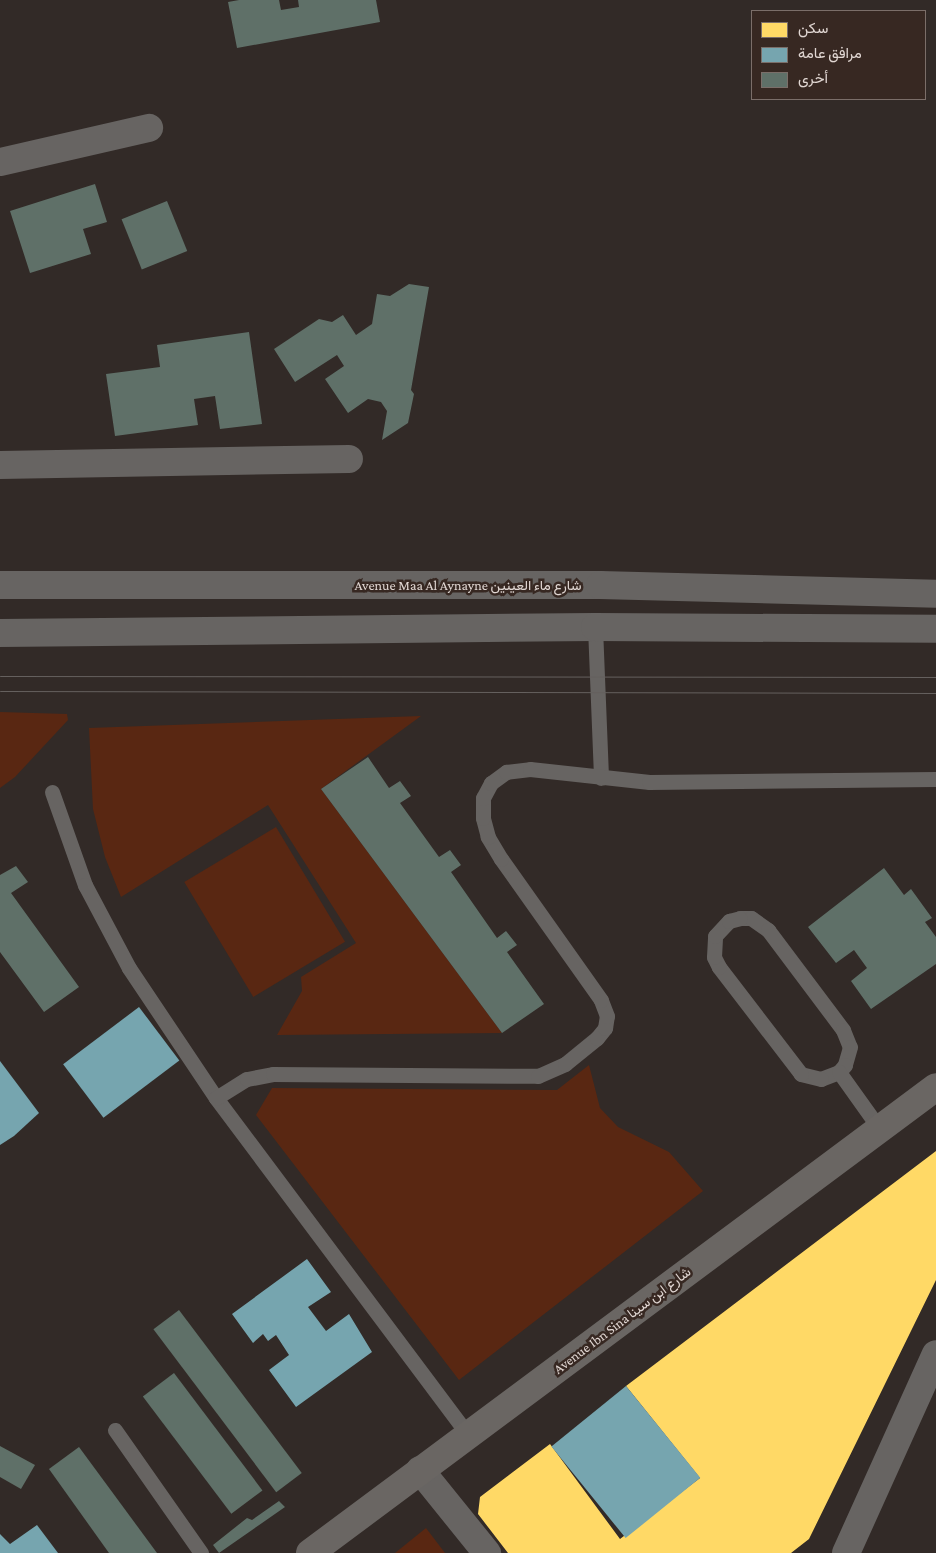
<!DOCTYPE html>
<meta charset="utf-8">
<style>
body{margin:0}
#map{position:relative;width:936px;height:1553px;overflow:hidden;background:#322a27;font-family:"Crimson Pro",Vazirmatn,serif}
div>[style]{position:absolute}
.green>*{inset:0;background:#592712;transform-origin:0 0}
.homes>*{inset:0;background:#ffd966}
.public>*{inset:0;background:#76a5af;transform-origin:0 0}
.building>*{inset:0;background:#5f7068;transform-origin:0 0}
.service>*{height:15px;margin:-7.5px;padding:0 7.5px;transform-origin:7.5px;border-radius:7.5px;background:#676462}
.minor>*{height:28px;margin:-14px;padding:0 14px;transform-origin:14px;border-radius:14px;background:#676462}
.tertiary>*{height:28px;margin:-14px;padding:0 14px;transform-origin:14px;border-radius:14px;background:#676462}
.secondary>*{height:28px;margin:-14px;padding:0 14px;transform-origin:14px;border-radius:14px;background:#6a6663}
.tram>*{height:1px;margin:-0.5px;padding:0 0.5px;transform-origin:0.5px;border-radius:0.5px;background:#65605e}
span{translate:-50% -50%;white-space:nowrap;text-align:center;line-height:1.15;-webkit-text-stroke:5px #372822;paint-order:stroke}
.street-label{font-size:14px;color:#e1d7d3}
.legend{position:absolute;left:751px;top:10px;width:175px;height:90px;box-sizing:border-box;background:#372822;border:1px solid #7b6e69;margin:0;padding:6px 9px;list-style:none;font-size:15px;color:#e1d7d3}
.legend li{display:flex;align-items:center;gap:10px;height:25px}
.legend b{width:25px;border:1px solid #7b6e69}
</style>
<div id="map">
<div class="green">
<i style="clip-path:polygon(0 712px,67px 714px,68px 720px,15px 777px,0 788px)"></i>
<i style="clip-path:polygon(421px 716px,321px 789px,502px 1033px,277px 1035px,302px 991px,301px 977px,356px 943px,268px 805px,121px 897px,105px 857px,93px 809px,89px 728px)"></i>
<i style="left:276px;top:827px;width:134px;height:107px;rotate:59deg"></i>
<i style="clip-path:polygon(589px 1065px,600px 1108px,618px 1127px,669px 1152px,703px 1191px,459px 1380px,256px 1115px,272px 1088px,557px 1090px)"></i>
<i style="clip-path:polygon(426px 1528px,445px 1553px,395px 1553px)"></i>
</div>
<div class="homes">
<i style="clip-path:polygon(936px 1151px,936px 1280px,809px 1539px,791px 1553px,508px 1553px,478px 1514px,480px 1497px,550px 1444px,620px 1539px,700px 1478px,626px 1386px)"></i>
</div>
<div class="public">
<i style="left:139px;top:1007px;width:67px;height:95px;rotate:53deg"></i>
<i style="clip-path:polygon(0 1061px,39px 1113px,14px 1136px,0 1145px)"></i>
<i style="clip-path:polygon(307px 1259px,331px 1292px,308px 1307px,326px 1331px,349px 1314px,372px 1352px,296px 1407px,269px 1370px,289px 1355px,276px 1335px,268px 1341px,263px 1334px,253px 1343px,232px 1314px)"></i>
<i style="left:626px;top:1386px;width:118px;height:96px;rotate:51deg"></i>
<i style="clip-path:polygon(37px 1525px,58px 1553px,0 1553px,0 1534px,10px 1544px)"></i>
</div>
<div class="building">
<i style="clip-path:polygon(239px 0,279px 0,281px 10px,299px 7px,298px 0,376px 0,380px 22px,237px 48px,228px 2px)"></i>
<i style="clip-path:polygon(95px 184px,107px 222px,83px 229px,91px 254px,30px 273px,10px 211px)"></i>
<i style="left:167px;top:201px;width:54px;height:49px;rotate:68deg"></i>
<i style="clip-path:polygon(409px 284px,429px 287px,411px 390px,414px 394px,408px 423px,382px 440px,387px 411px,381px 402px,368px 399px,348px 413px,325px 379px,344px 366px,337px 355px,295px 382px,274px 349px,319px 319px,332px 322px,343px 315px,356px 335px,372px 324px,377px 294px,390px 296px)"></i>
<i style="clip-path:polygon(249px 332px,262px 424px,220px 429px,215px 396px,194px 399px,198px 425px,115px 436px,106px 374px,160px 367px,157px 345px)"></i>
<i style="clip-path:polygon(368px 757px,389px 788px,400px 781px,411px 796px,400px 803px,439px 857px,450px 850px,461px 865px,451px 872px,497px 938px,506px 931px,517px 945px,507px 952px,544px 1004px,502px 1033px,321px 789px)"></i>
<i style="clip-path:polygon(16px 866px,28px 882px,11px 893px,79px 987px,44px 1012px,0 952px,0 875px)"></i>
<i style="clip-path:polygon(884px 868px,904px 895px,911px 889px,932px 918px,925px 922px,936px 937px,936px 964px,871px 1009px,851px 981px,867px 968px,854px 950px,836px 963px,808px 927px)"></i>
<i style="left:179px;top:1310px;width:204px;height:32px;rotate:53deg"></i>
<i style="left:174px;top:1373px;width:147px;height:39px;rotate:53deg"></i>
<i style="clip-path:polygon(0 1446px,35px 1465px,21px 1489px,0 1477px)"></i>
<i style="clip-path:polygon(79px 1447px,157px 1553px,109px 1553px,49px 1469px)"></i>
<i style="clip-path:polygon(279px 1501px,285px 1507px,219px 1553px,213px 1545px,247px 1518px,252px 1520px)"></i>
</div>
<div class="service">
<i style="left:595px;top:627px;width:151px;rotate:87.7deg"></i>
<i style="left:52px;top:792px;width:99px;rotate:70.5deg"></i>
<i style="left:85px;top:885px;width:94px;rotate:62.1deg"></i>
<i style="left:129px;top:968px;width:156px;rotate:56.2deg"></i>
<i style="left:216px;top:1098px;width:421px;rotate:53.2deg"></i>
<i style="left:740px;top:918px;width:11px"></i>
<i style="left:751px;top:918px;width:21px;rotate:35deg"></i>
<i style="left:768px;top:930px;width:125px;rotate:53.1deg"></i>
<i style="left:843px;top:1030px;width:18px;rotate:68deg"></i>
<i style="left:850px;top:1047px;width:19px;rotate:106deg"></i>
<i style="left:845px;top:1065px;width:9px;rotate:131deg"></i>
<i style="left:839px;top:1072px;width:19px;rotate:159deg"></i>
<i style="left:821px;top:1079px;width:21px;rotate:-166deg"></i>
<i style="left:801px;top:1074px;width:135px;rotate:-127.5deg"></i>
<i style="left:719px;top:967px;width:11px;rotate:-117deg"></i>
<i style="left:714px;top:957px;width:21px;rotate:-87deg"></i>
<i style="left:715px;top:936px;width:21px;rotate:-47deg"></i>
<i style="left:729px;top:921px;width:11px;rotate:-15deg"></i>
<i style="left:839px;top:1072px;width:69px;rotate:54.5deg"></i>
<i style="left:216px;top:1098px;width:36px;rotate:-32deg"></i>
<i style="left:247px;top:1079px;width:26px;rotate:-11deg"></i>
<i style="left:273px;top:1074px;width:265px;rotate:0.4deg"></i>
<i style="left:538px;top:1076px;width:30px;rotate:-24deg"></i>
<i style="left:565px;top:1064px;width:41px;rotate:-39.1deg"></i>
<i style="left:597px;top:1038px;width:13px;rotate:-51deg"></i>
<i style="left:605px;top:1028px;width:12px;rotate:-81deg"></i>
<i style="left:607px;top:1016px;width:17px;rotate:-111deg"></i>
<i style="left:601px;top:1000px;width:173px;rotate:-125.3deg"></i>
<i style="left:501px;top:859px;width:26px;rotate:-121deg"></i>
<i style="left:488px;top:837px;width:20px;rotate:-105deg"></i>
<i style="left:483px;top:818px;width:20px;rotate:-90deg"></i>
<i style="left:483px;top:798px;width:17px;rotate:-62deg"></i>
<i style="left:491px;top:783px;width:19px;rotate:-36deg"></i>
<i style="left:506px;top:772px;width:24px;rotate:-7deg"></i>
<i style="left:530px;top:769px;width:120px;rotate:6.2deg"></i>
<i style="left:649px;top:782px;width:287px;rotate:-0.6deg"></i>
<i style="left:115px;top:1430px;width:150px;rotate:55deg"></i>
</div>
<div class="minor">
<i style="left:0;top:162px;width:153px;rotate:-12.9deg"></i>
<i style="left:0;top:465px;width:349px;rotate:-1deg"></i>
<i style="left:420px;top:1470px;width:107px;rotate:51.1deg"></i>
<i style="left:846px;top:1553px;width:218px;rotate:-65.7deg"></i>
</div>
<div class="tertiary">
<i style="left:0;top:585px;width:600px"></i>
<i style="left:600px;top:585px;width:336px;rotate:1.5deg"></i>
<i style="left:0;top:633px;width:595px;rotate:-0.58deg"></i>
<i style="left:595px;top:627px;width:341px;rotate:0.3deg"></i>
</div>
<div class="secondary">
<i style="left:310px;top:1553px;width:780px;rotate:-36.66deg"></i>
</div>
<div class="tram">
<i style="left:0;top:676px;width:936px;rotate:0.06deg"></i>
<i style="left:0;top:691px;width:936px;rotate:0.12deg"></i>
</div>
<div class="street-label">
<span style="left:468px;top:585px">Avenue Maa Al Aynayne شارع ماء العينين</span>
<span style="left:622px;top:1320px;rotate:-37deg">Avenue Ibn Sina شارع ابن سينا</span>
</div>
<ul class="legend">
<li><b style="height:14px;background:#ffd966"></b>سكن</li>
<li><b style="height:14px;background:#76a5af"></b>مرافق عامة</li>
<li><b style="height:14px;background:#5f7068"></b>أخرى</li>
</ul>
</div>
